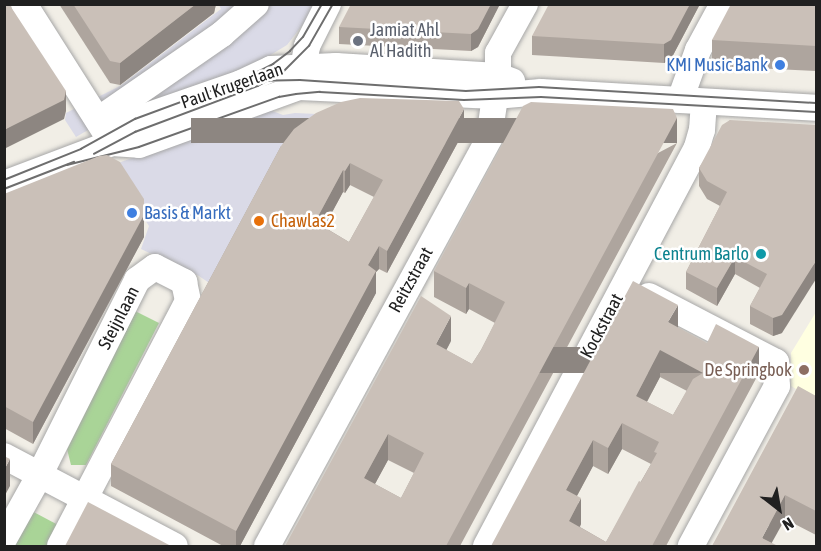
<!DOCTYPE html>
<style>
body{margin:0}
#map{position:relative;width:821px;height:551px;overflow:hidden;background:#f1eee6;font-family:"Asap Condensed",sans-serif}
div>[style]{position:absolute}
.education>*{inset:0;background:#ffffe1}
.forest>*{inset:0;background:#a9d497}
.plaza>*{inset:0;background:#dadae7}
.roads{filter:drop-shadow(0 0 2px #a7a7a7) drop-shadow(0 0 2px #a7a7a7)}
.street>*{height:26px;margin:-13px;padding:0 13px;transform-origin:13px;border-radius:13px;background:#fff}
.tram>*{height:1.5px;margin:-0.75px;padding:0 0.75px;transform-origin:0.75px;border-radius:0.75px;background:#6e6e6e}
.wall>*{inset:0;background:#aea59e}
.shaded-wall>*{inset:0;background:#8d8681;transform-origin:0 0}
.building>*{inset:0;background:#cac0b8}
.dots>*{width:16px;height:16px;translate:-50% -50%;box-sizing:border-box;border:3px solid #fff;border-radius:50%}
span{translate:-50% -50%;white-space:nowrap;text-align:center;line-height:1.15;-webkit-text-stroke:5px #fff;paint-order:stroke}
.worship-label{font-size:18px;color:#5b616d}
.left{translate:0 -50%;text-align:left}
.shop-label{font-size:18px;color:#366cbe}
.right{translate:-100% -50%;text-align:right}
.street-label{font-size:18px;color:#202020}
.food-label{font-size:18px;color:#c56008}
.culture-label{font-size:18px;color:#0d838f}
.education-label{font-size:18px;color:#785e54}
.frame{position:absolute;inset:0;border:6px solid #202020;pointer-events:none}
.north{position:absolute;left:749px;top:479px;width:60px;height:60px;-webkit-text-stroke:4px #fff;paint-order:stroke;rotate:149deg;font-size:16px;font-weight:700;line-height:24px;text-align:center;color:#202020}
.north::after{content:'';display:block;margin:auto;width:21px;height:27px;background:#202020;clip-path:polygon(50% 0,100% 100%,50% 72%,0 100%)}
</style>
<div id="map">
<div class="education">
<i style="clip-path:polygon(816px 312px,816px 401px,791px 386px,791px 353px)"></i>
</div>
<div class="forest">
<i style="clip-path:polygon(135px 311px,159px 323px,86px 465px,71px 465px,67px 449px)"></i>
<i style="clip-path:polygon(28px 509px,60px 526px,49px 546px,8px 546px)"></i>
</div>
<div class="plaza">
<i style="clip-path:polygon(219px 5px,318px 5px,287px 45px,264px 59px,231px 77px,100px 123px,76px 137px,65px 120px,66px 113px,120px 86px,221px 9px)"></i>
<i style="clip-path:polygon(267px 109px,283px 115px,295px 113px,338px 115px,215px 287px,199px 276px,141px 249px,149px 226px,110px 166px)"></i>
</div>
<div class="roads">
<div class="street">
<i style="left:24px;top:4px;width:153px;rotate:57.6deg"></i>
<i style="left:300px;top:83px;width:38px;rotate:-79deg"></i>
<i style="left:307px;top:46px;width:47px;rotate:-63.4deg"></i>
<i style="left:680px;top:100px;width:53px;rotate:-70.2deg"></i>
<i style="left:698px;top:50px;width:52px;rotate:-61.5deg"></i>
<i style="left:98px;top:120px;width:151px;rotate:-34.7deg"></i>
<i style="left:222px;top:34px;width:45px;rotate:-41.4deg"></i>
<i style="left:112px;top:143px;width:30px;rotate:-48deg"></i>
<i style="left:132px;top:121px;width:115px;rotate:-19.2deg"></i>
<i style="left:241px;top:83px;width:33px;rotate:-25deg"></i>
<i style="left:271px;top:69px;width:65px;rotate:-2.6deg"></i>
<i style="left:336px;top:66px;width:162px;rotate:3.5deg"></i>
<i style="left:498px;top:76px;width:15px;rotate:20deg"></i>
<i style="left:4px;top:184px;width:116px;rotate:-20.8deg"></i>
<i style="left:112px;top:143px;width:27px;rotate:4deg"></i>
<i style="left:139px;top:145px;width:170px;rotate:-19.9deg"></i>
<i style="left:299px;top:87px;width:196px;rotate:2.6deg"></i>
<i style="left:495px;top:96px;width:46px;rotate:-5deg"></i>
<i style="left:541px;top:92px;width:275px;rotate:3.3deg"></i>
<i style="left:649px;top:296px;width:143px;rotate:27.5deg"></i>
<i style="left:776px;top:362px;width:24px;rotate:88deg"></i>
<i style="left:777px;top:386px;width:182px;rotate:118.3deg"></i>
<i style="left:4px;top:456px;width:193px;rotate:27.8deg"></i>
<i style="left:4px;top:539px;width:72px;rotate:-60.9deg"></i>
<i style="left:39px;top:476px;width:219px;rotate:-63.4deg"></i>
<i style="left:137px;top:280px;width:22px;rotate:-36deg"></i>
<i style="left:155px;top:267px;width:33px;rotate:27deg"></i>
<i style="left:184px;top:282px;width:19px;rotate:78deg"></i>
<i style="left:188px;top:301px;width:276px;rotate:117.6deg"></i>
<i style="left:267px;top:546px;width:464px;rotate:-61.4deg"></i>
<i style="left:489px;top:138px;width:63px;rotate:-81.7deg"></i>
<i style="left:498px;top:76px;width:23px;rotate:-90deg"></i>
<i style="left:498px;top:53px;width:56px;rotate:-61.1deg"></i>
<i style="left:486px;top:546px;width:451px;rotate:-62.1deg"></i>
<i style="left:697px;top:147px;width:18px;rotate:-74deg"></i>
<i style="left:702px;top:130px;width:28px;rotate:-86deg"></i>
</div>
</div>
<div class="tram">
<i style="left:244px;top:79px;width:33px;rotate:-27deg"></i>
<i style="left:273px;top:64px;width:21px;rotate:-37deg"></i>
<i style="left:290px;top:51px;width:19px;rotate:-47deg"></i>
<i style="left:303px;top:37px;width:38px;rotate:-60deg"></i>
<i style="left:218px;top:89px;width:34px;rotate:-14deg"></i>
<i style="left:251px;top:81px;width:49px;rotate:-1.2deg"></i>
<i style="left:300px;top:80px;width:166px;rotate:3.8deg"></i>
<i style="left:466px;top:91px;width:73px;rotate:-3.1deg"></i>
<i style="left:539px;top:87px;width:277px;rotate:3.3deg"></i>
<i style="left:94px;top:154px;width:47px;rotate:-28.2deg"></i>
<i style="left:135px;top:132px;width:131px;rotate:-20.5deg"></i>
<i style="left:258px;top:86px;width:29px;rotate:-29deg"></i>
<i style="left:283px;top:72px;width:37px;rotate:-45deg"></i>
<i style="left:309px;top:46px;width:48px;rotate:-60.3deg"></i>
<i style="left:67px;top:165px;width:74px;rotate:-14deg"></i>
<i style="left:139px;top:147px;width:149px;rotate:-19.7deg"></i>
<i style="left:279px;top:97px;width:17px;rotate:-10deg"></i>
<i style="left:296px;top:94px;width:24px;rotate:-5deg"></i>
<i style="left:320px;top:92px;width:144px;rotate:3.2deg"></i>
<i style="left:464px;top:100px;width:77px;rotate:-2.2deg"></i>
<i style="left:541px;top:97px;width:275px;rotate:3.1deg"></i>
<i style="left:4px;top:180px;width:83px;rotate:-21.9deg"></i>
<i style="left:81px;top:149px;width:62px;rotate:-29.1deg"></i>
<i style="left:135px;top:119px;width:95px;rotate:-20.3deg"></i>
<i style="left:4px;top:189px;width:75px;rotate:-21.1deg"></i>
</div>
<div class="wall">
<i style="clip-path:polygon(59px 4px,216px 4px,214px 13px,120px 85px,110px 83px)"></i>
<i style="clip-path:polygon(500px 4px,478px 47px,471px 51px,339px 44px,339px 27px)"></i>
<i style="clip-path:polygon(700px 4px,671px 59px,664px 63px,532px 55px,532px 36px)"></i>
<i style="clip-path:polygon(816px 4px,816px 71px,712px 66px,712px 40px)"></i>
<i style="clip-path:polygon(730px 120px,782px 333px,773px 336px,750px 324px,750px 306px,760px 288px,735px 274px,717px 306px,686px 289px,686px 272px,720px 206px,707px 199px,699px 186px,699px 168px)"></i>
<i style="clip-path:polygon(evenodd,464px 131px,387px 273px,379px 269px,376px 272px,376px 293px,240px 546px,223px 546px,111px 486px,111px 464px,281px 146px,464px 131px,350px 185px,374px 197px,349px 242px,324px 227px,343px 192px,345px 193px,350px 185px)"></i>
<i style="clip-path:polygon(evenodd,677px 143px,460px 546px,285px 546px,451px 341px,446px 350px,472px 364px,481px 350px,495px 323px,469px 309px,466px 314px,434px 297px,434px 271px,677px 143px,388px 460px,414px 473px,401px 498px,375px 484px,388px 460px)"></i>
<i style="clip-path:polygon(4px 194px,144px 237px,33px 444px,4px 428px)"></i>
<i style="clip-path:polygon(evenodd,678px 328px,759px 373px,666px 546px,491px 546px,678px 328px,660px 377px,687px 391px,673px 415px,647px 402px,660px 377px,678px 328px,622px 449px,651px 464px,606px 542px,580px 527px,581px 524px,577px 496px,593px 466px,608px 474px,622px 449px)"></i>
<i style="clip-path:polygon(816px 396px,816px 535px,785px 519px,712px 546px)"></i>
</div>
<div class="shaded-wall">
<i style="clip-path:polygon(196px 4px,216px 4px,214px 13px,120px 85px,120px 63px)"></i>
<i style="clip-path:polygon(491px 4px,500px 4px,478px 47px,471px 51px,471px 34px)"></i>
<i style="clip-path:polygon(690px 4px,700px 4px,671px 59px,664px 63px,664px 44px)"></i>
<i style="clip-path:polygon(66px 91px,66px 111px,64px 119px,4px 149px,4px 130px)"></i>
<i style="clip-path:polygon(464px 109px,464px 131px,387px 273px,387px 251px)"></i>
<i style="left:677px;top:118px;width:25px;height:486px;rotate:90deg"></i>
<i style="clip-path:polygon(350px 163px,350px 185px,345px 193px,345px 171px)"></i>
<i style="clip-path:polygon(343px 170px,343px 192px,315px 244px,315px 222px)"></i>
<i style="clip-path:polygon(144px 199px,144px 237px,33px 444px,33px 422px)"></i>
<i style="clip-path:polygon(379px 246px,379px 269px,376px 272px,376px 293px,240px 546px,236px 546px,236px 531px,368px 265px)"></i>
<i style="clip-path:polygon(735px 257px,735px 274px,717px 306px,717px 288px)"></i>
<i style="clip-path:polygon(816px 261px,816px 279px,782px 333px,773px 336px,773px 318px)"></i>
<i style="clip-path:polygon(469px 283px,469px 309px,466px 314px,466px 288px)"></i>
<i style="clip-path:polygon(678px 305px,678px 331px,668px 322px)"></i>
<i style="clip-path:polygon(451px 316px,451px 341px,436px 370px,436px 344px)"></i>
<i style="left:759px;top:347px;width:26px;height:226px;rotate:90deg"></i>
<i style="clip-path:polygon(660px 350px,660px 377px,636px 422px,636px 396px)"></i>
<i style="clip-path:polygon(622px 423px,622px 449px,608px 474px,608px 448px)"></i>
<i style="clip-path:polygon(388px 434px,388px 460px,364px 504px,364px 478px)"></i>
<i style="clip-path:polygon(593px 440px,593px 466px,566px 516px,566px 490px)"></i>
<i style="clip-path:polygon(10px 459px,10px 486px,4px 497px,4px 470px)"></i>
<i style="clip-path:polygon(785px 495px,785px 519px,770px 546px,762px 538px)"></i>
<i style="clip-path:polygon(581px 498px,581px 524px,569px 546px,569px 521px)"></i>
</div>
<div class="building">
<i style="clip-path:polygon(4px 4px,9px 4px,66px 91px,64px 100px,4px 130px)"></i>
<i style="clip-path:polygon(73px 4px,196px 4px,120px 63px,110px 61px)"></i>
<i style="clip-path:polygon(351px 4px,491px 4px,478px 29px,471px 34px,339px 27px)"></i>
<i style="clip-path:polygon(549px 4px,690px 4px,671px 40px,664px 44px,532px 36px)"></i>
<i style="clip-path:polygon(731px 4px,816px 4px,816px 46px,712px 40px)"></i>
<i style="clip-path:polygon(evenodd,360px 98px,459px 101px,464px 109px,387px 251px,379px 246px,368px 265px,376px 271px,236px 531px,111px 464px,281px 146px,294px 129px,316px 113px,341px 102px,360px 98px,350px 163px,383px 180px,349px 242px,315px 222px,343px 170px,345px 171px,350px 163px)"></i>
<i style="clip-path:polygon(evenodd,531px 102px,673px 109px,677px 118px,446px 546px,285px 546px,421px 296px,451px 316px,436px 344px,472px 364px,481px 350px,505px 302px,469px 283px,466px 288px,434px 271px,523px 106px,531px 102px,388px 434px,424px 453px,401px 498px,364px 478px,388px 434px)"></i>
<i style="clip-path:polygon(730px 120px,816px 125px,816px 261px,782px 315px,773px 318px,750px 306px,767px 274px,735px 257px,717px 288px,686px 272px,727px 192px,707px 181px,699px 168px,722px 125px)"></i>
<i style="clip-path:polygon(107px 155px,120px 162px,144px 199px,144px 215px,33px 422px,4px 406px,4px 194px,99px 156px)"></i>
<i style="clip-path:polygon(evenodd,633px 281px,678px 305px,668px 322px,707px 343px,716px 324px,759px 347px,652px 546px,491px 546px,633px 281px,660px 350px,703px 373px,693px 379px,673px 415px,636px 396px,660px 350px,633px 281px,622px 423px,659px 442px,654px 452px,657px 453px,641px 482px,639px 481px,606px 542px,569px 521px,581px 498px,566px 490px,593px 440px,608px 448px,622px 423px)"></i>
<i style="clip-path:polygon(798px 386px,816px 396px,816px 511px,785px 495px,762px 538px,778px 546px,712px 546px)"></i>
<i style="clip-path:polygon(4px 456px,10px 459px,4px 470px)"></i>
<i style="clip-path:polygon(88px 502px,171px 546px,65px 546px)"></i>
</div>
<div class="dots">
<i style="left:358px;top:41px;background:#6b7280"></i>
<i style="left:780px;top:65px;background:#3f7fe0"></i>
<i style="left:132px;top:213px;background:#3f7fe0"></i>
<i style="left:259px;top:221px;background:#e8710a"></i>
<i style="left:761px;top:254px;background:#0f9aa8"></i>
<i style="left:804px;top:370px;background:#8d6e63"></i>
</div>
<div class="worship-label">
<span class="left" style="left:370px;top:41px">Jamiat Ahl<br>Al Hadith</span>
</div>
<div class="shop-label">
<span class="right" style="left:768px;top:65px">KMI Music Bank</span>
<span class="left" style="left:144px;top:213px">Basis &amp; Markt</span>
</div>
<div class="street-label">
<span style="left:232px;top:86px;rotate:-19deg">Paul Krugerlaan</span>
<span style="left:411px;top:280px;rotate:-61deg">Reitzstraat</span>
<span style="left:119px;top:318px;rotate:-63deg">Steijnlaan</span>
<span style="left:602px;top:326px;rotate:-62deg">Kockstraat</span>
</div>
<div class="food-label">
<span class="left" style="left:271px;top:221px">Chawlas2</span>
</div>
<div class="culture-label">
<span class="right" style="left:749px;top:254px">Centrum Barlo</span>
</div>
<div class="education-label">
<span class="right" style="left:792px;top:370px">De Springbok</span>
</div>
<div class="frame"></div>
<div class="north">N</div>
</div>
